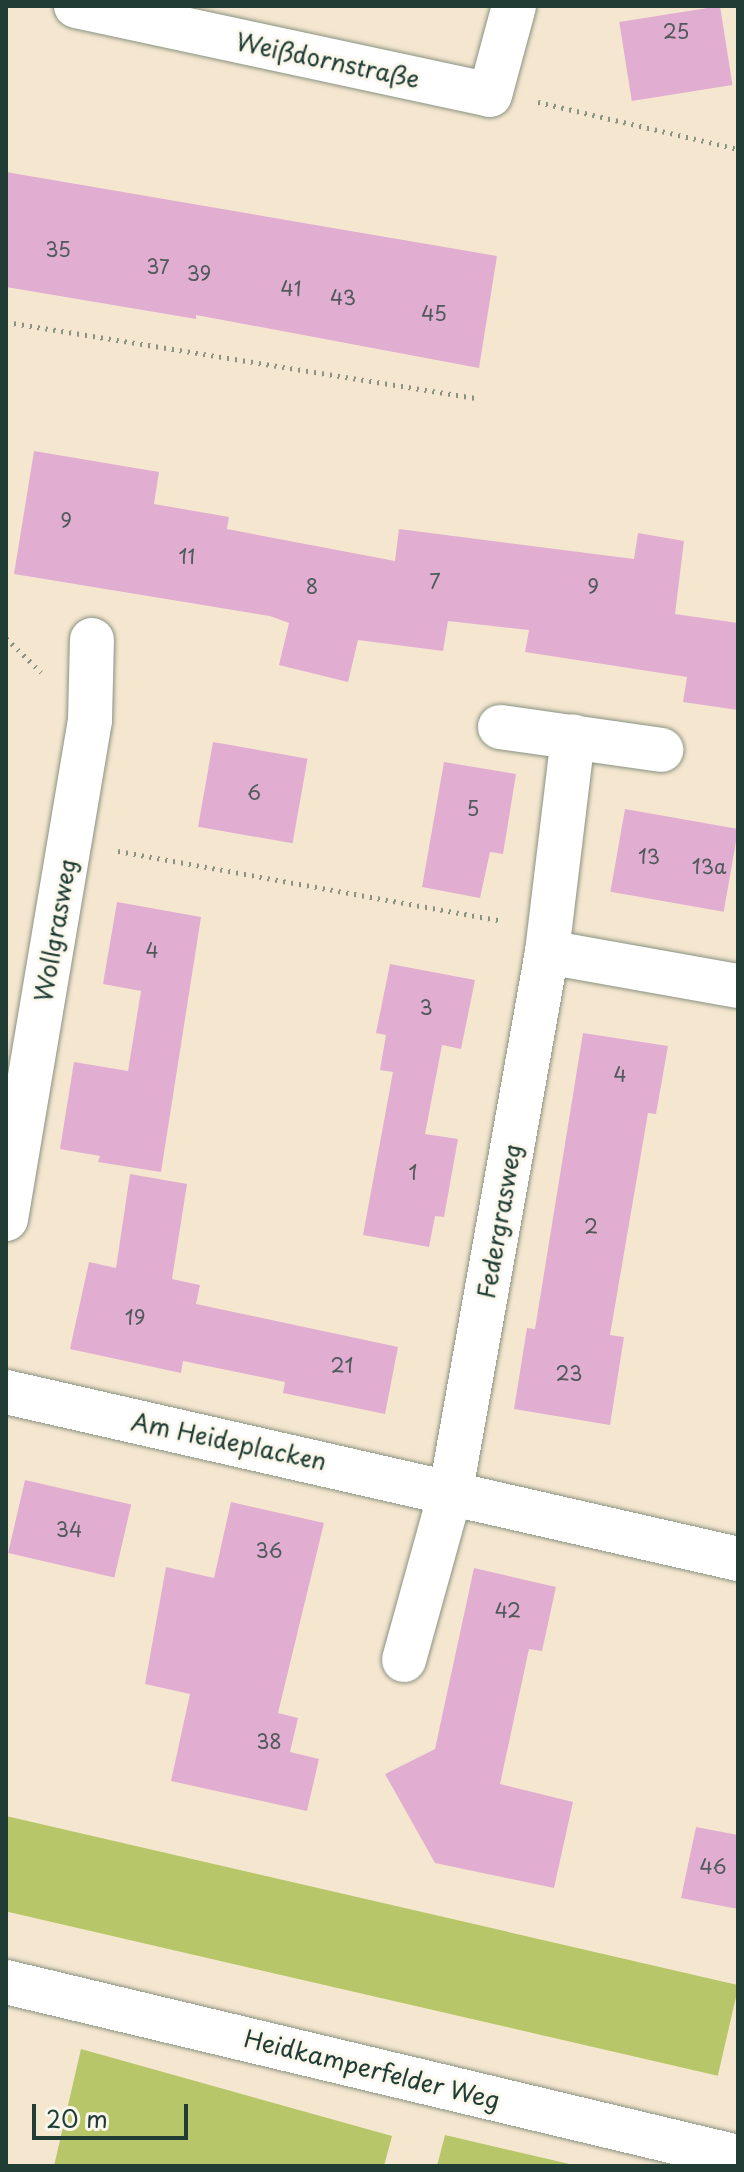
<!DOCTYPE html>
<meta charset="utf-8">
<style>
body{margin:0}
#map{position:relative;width:744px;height:2172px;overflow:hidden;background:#f5e7cf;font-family:"Playpen Sans",sans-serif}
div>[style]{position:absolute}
.green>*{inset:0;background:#b7c668;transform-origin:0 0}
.building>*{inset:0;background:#e1aed2;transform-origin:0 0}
.path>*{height:5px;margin-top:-2.5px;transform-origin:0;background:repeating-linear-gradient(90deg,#8a9282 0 2px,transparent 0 8px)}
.roads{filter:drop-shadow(0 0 2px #8a9282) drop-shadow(0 0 2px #8a9282)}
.street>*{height:44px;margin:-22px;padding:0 22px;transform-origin:22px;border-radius:22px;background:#fff}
span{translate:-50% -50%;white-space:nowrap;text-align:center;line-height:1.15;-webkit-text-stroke:6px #fbf7ec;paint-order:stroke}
.number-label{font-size:20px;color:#50595c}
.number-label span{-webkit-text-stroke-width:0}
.street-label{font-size:24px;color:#1f3d34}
.frame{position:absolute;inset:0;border:8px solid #1f3d34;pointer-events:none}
.scale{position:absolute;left:32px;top:2104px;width:156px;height:36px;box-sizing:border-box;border:4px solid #1f3d34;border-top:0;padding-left:10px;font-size:24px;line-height:28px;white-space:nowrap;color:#1f3d34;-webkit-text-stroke:6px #fbf7ec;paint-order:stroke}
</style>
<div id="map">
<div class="green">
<i style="left:6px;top:1816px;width:752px;height:93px;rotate:13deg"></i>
<i style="clip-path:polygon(81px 2049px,392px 2136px,384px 2166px,54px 2166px)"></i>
<i style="clip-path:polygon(445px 2135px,578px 2166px,437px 2166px)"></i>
</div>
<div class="building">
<i style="left:720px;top:6px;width:80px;height:102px;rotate:81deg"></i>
<i style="clip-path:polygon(6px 172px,497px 256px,479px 368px,196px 315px,196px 319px,6px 287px)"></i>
<i style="clip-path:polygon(34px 451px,159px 472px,154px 504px,229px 517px,227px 529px,395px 561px,399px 529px,634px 559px,638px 533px,684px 541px,675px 614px,738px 623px,738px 710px,683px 702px,687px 677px,525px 652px,529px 630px,448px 621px,443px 651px,358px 640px,348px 682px,279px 665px,289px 623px,270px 616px,14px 574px)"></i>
<i style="left:213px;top:742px;width:96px;height:86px;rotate:10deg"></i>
<i style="clip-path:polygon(444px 762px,516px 774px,503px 854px,490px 852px,480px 898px,422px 887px)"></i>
<i style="left:625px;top:809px;width:115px;height:84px;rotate:10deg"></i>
<i style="clip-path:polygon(117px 902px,201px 917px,161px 1172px,98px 1162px,100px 1156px,60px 1149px,74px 1062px,128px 1071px,141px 991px,103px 984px)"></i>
<i style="clip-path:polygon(390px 964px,475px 980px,461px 1049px,442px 1045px,425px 1134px,458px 1139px,444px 1217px,435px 1216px,429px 1247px,363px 1235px,393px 1072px,380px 1070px,386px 1035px,376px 1033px)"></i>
<i style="clip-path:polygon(583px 1033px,668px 1046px,656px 1114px,648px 1113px,610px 1335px,624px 1337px,610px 1425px,514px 1409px,527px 1328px,535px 1329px)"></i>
<i style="clip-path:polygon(130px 1174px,187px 1184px,172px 1279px,200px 1285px,196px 1304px,398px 1347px,385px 1414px,283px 1393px,285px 1382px,183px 1361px,181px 1373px,70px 1349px,89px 1262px,116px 1268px)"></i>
<i style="left:25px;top:1480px;width:109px;height:75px;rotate:13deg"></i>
<i style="clip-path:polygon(231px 1502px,324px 1523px,278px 1713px,298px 1718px,290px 1752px,319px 1759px,307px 1811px,171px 1781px,190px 1694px,145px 1684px,166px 1567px,214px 1578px)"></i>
<i style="clip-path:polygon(474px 1568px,556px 1587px,542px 1651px,529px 1649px,500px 1784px,573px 1802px,554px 1888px,435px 1863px,385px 1774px,435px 1749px)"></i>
<i style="clip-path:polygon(696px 1827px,738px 1835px,738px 1909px,681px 1898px)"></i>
</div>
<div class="path">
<i style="left:538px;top:102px;width:205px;rotate:13.2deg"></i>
<i style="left:6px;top:322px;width:479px;rotate:9.2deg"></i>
<i style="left:6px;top:638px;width:49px;rotate:44.2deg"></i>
<i style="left:118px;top:851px;width:390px;rotate:10.3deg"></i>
</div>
<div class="roads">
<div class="street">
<i style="left:76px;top:6px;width:423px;rotate:12.1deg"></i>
<i style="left:490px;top:95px;width:92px;rotate:-74.9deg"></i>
<i style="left:500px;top:727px;width:163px;rotate:8.1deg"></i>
<i style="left:547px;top:952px;width:217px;rotate:-83.1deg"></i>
<i style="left:6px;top:1219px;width:506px;rotate:-80.44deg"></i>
<i style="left:90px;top:720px;width:80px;rotate:-88.6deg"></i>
<i style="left:6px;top:1392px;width:751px;rotate:12.85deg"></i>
<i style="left:404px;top:1660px;width:176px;rotate:-74.5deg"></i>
<i style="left:451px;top:1490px;width:546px;rotate:-79.88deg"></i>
<i style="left:547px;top:952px;width:194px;rotate:10.1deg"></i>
<i style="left:6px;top:1982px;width:753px;rotate:13.45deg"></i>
</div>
</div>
<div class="number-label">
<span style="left:676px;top:31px">25</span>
<span style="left:58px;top:249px">35</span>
<span style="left:158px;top:266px">37</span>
<span style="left:199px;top:273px">39</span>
<span style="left:291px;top:288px">41</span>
<span style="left:343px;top:297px">43</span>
<span style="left:434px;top:313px">45</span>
<span style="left:66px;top:520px">9</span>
<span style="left:187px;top:556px">11</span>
<span style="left:435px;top:581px">7</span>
<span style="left:312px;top:586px">8</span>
<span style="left:593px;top:586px">9</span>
<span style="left:254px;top:792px">6</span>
<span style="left:473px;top:808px">5</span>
<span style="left:649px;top:856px">13</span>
<span style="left:709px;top:866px">13a</span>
<span style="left:152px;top:950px">4</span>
<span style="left:426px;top:1007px">3</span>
<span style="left:620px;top:1074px">4</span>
<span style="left:413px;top:1172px">1</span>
<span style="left:591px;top:1226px">2</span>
<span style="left:135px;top:1317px">19</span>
<span style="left:342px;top:1365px">21</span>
<span style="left:569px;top:1373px">23</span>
<span style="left:69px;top:1529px">34</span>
<span style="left:269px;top:1550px">36</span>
<span style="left:508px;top:1610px">42</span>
<span style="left:269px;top:1741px">38</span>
<span style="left:713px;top:1866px">46</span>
</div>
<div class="street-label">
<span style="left:328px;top:60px;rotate:12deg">Weißdornstraße</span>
<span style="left:55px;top:930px;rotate:-80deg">Wollgrasweg</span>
<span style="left:499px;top:1221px;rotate:-80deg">Federgrasweg</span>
<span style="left:229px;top:1441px;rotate:12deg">Am Heideplacken</span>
<span style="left:372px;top:2069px;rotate:14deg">Heidkamperfelder Weg</span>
</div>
<div class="frame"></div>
<div class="scale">20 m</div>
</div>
